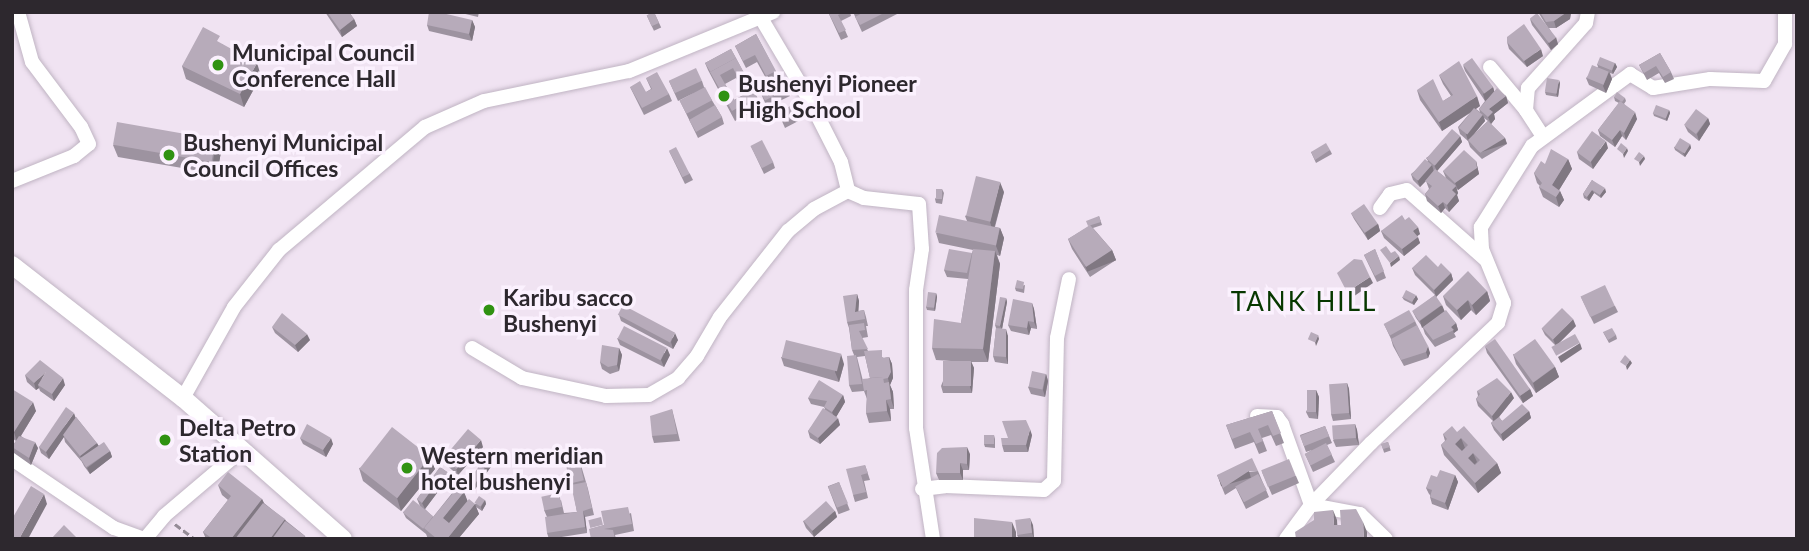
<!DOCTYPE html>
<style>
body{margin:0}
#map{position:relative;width:1809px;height:551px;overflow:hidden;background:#f0e3f2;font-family:Lato,sans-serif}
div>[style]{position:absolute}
.path>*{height:2.5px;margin-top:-1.25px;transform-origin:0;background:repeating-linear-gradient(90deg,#948b96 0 7px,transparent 0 10.5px)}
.roads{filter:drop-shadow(0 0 2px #c0b4c3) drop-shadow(0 0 2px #c0b4c3)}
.minor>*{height:14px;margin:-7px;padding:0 7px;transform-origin:7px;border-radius:7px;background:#fff}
.major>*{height:18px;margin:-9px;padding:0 9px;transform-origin:9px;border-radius:9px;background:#fff}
.wall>*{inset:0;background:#9d93a0;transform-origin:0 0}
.shaded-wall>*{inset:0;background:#807882;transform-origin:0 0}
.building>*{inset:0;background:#b7abba;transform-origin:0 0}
.dots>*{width:19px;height:19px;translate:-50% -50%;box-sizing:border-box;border:4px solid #fbf1fe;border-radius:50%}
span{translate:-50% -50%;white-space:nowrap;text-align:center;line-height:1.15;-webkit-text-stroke:7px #fbf1fe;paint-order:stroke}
.poi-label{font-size:23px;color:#2d282e;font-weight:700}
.left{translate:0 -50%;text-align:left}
.quarter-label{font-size:26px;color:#073800;letter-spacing:2px}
.frame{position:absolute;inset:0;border:14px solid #2d282e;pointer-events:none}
</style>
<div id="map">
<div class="path">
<i style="left:175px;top:524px;width:25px;rotate:37deg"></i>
</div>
<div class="roads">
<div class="minor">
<i style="left:761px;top:18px;width:96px;rotate:59.4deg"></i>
<i style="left:810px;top:101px;width:68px;rotate:63.1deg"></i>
<i style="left:841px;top:162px;width:30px;rotate:76deg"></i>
<i style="left:848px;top:191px;width:17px;rotate:24deg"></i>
<i style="left:864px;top:198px;width:55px;rotate:6.2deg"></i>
<i style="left:919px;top:204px;width:45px;rotate:86.2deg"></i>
<i style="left:922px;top:249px;width:41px;rotate:98.3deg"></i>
<i style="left:916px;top:290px;width:138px;rotate:90deg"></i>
<i style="left:916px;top:428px;width:112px;rotate:81.3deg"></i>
<i style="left:1490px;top:67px;width:56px;rotate:50.1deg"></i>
<i style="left:1542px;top:135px;width:30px;rotate:-123deg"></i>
<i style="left:1526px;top:110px;width:22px;rotate:-85deg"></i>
<i style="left:1528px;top:88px;width:87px;rotate:-48.3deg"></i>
<i style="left:1586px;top:23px;width:11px;rotate:-80deg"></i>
<i style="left:12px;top:181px;width:67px;rotate:-22deg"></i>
<i style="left:74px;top:156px;width:19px;rotate:-39deg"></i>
<i style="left:89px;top:144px;width:19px;rotate:-115deg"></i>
<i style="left:81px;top:127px;width:81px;rotate:-127deg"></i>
<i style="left:32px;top:62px;width:52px;rotate:-105.6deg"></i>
<i style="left:1380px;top:208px;width:17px;rotate:-54deg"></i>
<i style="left:1390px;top:194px;width:17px;rotate:-13deg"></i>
<i style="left:1407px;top:190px;width:104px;rotate:41.5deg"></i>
<i style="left:472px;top:348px;width:58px;rotate:31deg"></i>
<i style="left:522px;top:378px;width:86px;rotate:12.1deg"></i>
<i style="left:606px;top:396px;width:43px;rotate:-1.3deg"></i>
<i style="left:649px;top:395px;width:34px;rotate:-30deg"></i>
<i style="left:678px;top:378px;width:29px;rotate:-49deg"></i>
<i style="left:697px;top:356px;width:45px;rotate:-59.5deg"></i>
<i style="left:720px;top:317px;width:110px;rotate:-51.7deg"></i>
<i style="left:788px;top:231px;width:34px;rotate:-40deg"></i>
<i style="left:814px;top:209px;width:38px;rotate:-28deg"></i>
<i style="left:183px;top:398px;width:104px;rotate:-60.7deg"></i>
<i style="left:234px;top:307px;width:73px;rotate:-51.7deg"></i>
<i style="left:279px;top:250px;width:191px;rotate:-40.1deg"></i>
<i style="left:425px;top:127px;width:64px;rotate:-23.8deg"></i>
<i style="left:484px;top:101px;width:148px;rotate:-11.7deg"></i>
<i style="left:629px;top:71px;width:156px;rotate:-22.3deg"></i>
<i style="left:1257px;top:416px;width:20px;rotate:3deg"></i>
<i style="left:1277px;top:417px;width:9px;rotate:54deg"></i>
<i style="left:1282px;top:424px;width:86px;rotate:70.3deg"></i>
<i style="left:1311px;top:505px;width:50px;rotate:10.4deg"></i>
<i style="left:1360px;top:514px;width:36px;rotate:44deg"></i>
<i style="left:12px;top:459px;width:123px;rotate:34.1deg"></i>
<i style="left:114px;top:528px;width:33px;rotate:20deg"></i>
<i style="left:922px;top:489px;width:23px;rotate:-7deg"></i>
<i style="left:945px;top:486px;width:99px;rotate:2.3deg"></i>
<i style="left:1044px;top:490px;width:13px;rotate:-42deg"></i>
<i style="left:1054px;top:481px;width:143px;rotate:-88.8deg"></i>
<i style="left:1057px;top:338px;width:60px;rotate:-78.5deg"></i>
<i style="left:145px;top:539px;width:30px;rotate:-50deg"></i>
<i style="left:164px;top:516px;width:104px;rotate:-40.3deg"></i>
<i style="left:1286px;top:539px;width:42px;rotate:-53.7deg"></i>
<i style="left:1311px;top:505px;width:86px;rotate:-45.9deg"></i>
<i style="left:1371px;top:443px;width:175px;rotate:-43.4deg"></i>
<i style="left:1498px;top:323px;width:21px;rotate:-73deg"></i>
<i style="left:1504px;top:303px;width:58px;rotate:-112.2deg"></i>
<i style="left:1482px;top:249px;width:22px;rotate:-93deg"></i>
<i style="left:1481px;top:227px;width:96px;rotate:-57.8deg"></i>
<i style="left:1532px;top:146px;width:122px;rotate:-36.3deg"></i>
<i style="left:1630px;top:74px;width:27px;rotate:31deg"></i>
<i style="left:1653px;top:88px;width:58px;rotate:-9deg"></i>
<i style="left:1710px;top:79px;width:54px;rotate:2.1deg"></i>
<i style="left:1764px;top:81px;width:43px;rotate:-60.4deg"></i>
<i style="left:1785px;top:44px;width:32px;rotate:-90deg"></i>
</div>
<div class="major">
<i style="left:12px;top:265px;width:217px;rotate:37.9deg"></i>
<i style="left:183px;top:398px;width:213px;rotate:41.4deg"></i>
</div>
</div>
<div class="wall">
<i style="clip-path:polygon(325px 12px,349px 12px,354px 19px,357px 26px,342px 37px)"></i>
<i style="clip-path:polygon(457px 12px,479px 12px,478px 17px)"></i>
<i style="left:654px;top:12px;width:17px;height:8px;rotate:65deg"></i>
<i style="clip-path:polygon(828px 12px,850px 12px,851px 16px,841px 21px,848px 37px,841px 40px)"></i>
<i style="clip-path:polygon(853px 12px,901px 12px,862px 32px)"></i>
<i style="clip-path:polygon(1538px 12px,1571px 13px,1570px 19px,1556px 28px,1549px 28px,1558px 44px,1551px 50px,1532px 25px,1530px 19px,1548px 28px)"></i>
<i style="clip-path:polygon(472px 20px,475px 27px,472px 41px,429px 31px,427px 25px)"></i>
<i style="clip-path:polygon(756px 34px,778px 76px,787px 89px,790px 96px,767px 107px,758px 87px,768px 82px,757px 62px,746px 68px,735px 46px)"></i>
<i style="clip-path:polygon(1507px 42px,1543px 56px,1527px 67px,1509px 49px)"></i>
<i style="clip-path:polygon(222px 44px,261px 76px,244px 107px,186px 79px,182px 66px)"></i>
<i style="clip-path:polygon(evenodd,731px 49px,757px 97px,761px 107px,735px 121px,708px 70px,705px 63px,731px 49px,736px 78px,745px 94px,734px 100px,725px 84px,736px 78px)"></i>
<i style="clip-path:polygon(1660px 53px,1671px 72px,1674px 79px,1665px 83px,1659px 73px,1647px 80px,1639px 65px)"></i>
<i style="clip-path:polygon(1615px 63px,1617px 67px,1613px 74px,1610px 73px,1612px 79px,1606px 93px,1589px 85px,1586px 78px,1598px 67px,1597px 64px)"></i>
<i style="clip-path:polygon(evenodd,1463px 65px,1493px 87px,1494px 91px,1506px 96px,1508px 103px,1494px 114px,1495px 119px,1491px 124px,1505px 138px,1507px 144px,1482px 159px,1470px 147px,1468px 141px,1460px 134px,1458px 127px,1470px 113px,1442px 131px,1420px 100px,1417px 90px,1443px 101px,1451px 96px,1443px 84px,1439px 75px,1480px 106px,1476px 109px,1480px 112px,1479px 109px,1485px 101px,1465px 71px,1463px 65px,1484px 118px,1488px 121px,1474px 134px,1485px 121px,1484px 118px)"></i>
<i style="clip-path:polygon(646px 78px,669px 94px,672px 101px,644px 115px,630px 87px,646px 92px,651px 89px)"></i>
<i style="clip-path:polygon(669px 81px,702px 81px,704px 87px,722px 117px,724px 124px,698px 138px,680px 101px,694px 93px,678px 101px)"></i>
<i style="clip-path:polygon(1560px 83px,1558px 97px,1546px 95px,1545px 92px)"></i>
<i style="clip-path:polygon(1614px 97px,1625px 98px,1626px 101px,1624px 104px,1637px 119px,1626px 140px,1622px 136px,1615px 147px,1600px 136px,1598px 130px,1619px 103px,1615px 101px)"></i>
<i style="clip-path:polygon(1669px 110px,1670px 113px,1667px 121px,1654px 116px,1653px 113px)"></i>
<i style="clip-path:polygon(802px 111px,804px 118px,785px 128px,778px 112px)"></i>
<i style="clip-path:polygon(1708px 118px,1710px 124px,1699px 141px,1688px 132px,1685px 126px)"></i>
<i style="clip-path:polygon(1460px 136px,1462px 142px,1437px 171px,1446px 178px,1443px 171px,1476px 161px,1479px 174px,1458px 190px,1456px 188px,1458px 193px,1457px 195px,1459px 201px,1449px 212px,1445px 208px,1441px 213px,1427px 201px,1425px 194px,1429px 189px,1426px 181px,1420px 187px,1413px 180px,1411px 174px,1428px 161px,1426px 158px)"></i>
<i style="clip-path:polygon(216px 139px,221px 152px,217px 174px,118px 157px,113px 145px)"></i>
<i style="clip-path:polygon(1690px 144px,1691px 148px,1685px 157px,1675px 150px,1674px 147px)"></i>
<i style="clip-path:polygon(751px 146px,773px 162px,775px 168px,764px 174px)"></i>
<i style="clip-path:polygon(1608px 148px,1593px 169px,1579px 159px,1577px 152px)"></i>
<i style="clip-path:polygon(1330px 150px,1332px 154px,1316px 163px,1311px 152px)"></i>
<i style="clip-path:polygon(669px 151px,690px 174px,693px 180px,685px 184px)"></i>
<i style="clip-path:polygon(1568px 159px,1572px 169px,1559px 190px,1560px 191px,1564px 200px,1559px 207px,1543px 197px,1539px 187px,1540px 186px,1537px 183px,1534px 173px,1545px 164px)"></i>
<i style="clip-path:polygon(1592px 180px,1606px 192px,1601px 198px,1594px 193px,1589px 201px,1584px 198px,1583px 194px)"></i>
<i style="clip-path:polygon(942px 189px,944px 193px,942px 204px,936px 203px,935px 199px)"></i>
<i style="clip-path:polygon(1004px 192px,995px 227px,1000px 228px,1004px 238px,1000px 256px,997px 255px,1000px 264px,988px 362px,971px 362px,974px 368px,972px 393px,943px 393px,941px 386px,951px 361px,936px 360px,932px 348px,961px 323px,968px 279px,947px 277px,944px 270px,972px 253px,973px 250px,939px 243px,936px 233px,967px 221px,965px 216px)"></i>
<i style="clip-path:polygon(1351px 213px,1378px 224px,1380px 231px,1368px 240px,1354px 219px)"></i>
<i style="clip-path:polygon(1099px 216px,1102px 225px,1093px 228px,1112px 250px,1116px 260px,1090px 277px,1072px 249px,1068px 239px,1088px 227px)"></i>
<i style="clip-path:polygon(1405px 220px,1420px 234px,1417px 236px,1420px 243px,1404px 256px,1384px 238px,1381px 231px)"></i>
<i style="clip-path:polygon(1375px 249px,1386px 278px,1377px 282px,1364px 255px)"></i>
<i style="clip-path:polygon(1438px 267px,1451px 273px,1453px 280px,1436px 297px,1444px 311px,1456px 323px,1458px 330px,1454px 333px,1456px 337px,1435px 347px,1425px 334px,1423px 328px,1416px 318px,1413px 312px,1435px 295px,1415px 275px,1412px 268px)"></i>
<i style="clip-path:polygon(1025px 285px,1024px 293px,1016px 291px,1015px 288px)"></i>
<i style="clip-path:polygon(1487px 291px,1490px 301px,1476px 315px,1471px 310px,1461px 320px,1446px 305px,1443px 296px)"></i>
<i style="clip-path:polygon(936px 293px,937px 297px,935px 311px,927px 310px,926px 307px)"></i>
<i style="clip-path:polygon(evenodd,857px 294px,859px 301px,858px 311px,864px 310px,866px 317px,868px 326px,866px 326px,868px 337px,862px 338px,868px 351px,884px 358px,889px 357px,892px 364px,893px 378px,890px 385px,893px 392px,894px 409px,890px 409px,891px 421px,869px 423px,866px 413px,867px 399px,864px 391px,852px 392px,849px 385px,854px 355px,852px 350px,849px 328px,847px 322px,857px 294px,865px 356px,870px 378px,863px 381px,857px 357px,865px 356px)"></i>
<i style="clip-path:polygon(1402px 297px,1418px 299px,1414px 305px,1404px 300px)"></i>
<i style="clip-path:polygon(1581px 297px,1615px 306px,1618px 312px,1594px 324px)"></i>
<i style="clip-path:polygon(1006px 298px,1007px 302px,1002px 329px,1008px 336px,1008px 364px,995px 362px,993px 356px,996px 328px,995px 325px)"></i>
<i style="clip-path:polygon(1032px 303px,1034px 309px,1037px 329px,1031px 328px,1029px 335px,1011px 331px,1008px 325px)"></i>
<i style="clip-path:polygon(619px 315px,678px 340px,673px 349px,621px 321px)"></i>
<i style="clip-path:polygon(1415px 321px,1430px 353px,1428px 358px,1404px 366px,1393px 346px,1391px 339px,1384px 324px)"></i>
<i style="clip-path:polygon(1576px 326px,1556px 346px,1545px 335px,1542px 329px)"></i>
<i style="clip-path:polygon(272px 327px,310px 340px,298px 352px,275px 333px)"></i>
<i style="clip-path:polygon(1603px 332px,1616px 335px,1617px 339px,1609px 343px)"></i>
<i style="clip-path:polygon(617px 338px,670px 355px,664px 367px,620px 345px)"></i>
<i style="clip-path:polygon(1485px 346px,1530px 389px,1533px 396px,1523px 403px,1487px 353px)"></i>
<i style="clip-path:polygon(619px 348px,622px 355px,619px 371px,610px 374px,602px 369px,600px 362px)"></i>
<i style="clip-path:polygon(1513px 354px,1555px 367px,1559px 377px,1536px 393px,1516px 364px)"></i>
<i style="clip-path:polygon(781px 357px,844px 364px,839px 382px,784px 366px)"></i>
<i style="clip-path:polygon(1046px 374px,1048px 381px,1045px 397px,1031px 394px,1028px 387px)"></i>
<i style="clip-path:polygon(25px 375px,65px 385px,54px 401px,40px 391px,39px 388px,36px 390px,27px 382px)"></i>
<i style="clip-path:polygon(1347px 383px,1349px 389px,1351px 419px,1333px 421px,1331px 414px)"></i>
<i style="clip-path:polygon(12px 389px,36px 411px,21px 436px,38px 448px,31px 465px,14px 453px,12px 447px,16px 441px,12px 438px)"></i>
<i style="clip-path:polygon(1316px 390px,1319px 397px,1318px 419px,1309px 418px,1306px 412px)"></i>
<i style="clip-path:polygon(1477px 391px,1514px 398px,1499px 417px,1502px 421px,1529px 411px,1531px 418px,1503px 441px,1494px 430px,1491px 423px,1493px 421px,1478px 406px,1476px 399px,1478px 396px)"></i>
<i style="clip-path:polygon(843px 395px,845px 402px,836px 417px,840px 425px,820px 444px,810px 438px,808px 431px,825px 409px,824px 407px,811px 404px,808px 398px)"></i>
<i style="clip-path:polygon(672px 409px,680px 441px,654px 443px,652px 436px)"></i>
<i style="clip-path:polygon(1272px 411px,1284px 443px,1276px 446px,1271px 435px,1262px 438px,1267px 451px,1259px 454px,1254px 442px,1235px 449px,1226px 425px)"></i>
<i style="clip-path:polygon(76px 417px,99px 446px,110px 451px,112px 457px,90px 474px,84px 466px,82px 462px,65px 442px,64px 437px,49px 459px,41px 453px,39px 447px)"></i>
<i style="clip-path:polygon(1355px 424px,1357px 430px,1359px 445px,1336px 447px,1333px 440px)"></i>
<i style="clip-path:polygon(1325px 426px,1332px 443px,1327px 445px,1335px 462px,1313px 472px,1305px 454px,1312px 450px,1306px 452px,1300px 435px)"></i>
<i style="clip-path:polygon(1457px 432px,1497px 463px,1501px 473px,1478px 493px,1444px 455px,1441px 445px,1445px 441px,1443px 434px)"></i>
<i style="clip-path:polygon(994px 435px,995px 439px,995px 448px,985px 447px,984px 444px)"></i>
<i style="clip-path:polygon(1032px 435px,1028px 452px,1004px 452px,1002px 445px,1008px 438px)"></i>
<i style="clip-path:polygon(300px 438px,333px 444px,326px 457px,303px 444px)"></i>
<i style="left:1388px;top:442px;width:9px;height:7px;rotate:72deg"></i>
<i style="clip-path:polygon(483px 447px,458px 475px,445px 464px,443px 457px)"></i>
<i style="clip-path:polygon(493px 454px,495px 461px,473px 492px,468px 488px,466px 481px)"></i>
<i style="clip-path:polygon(970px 454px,969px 470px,963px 470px,963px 480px,939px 480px,936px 473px)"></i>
<i style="clip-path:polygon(578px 455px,588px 489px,594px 515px,585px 517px,587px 533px,549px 539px,547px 533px,547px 517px,544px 510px,561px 500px,564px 513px,577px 512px,572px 485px,565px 459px)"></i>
<i style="clip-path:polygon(430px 457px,435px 469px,401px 511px,363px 481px,359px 468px)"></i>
<i style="clip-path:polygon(865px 465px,870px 480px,864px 481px,868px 498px,855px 502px,853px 495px)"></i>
<i style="clip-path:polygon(evenodd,440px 467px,457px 479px,460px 485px,458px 487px,464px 492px,467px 501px,475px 504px,485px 500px,486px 504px,482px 511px,476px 507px,479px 514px,458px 539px,428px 539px,426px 534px,406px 518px,403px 512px,420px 506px,417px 499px,440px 467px,443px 485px,453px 492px,433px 517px,425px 509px,443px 485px)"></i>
<i style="clip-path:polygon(1258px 471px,1269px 497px,1246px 509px,1236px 488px,1225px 495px,1217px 475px)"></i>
<i style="clip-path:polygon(1262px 472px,1296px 476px,1299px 483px,1272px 495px)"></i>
<i style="clip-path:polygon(1455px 475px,1458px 482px,1448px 510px,1432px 504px,1430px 497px,1430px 495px,1429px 494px,1426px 488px,1437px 477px)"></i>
<i style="left:839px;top:482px;width:30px;height:12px;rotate:69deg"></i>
<i style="clip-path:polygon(218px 485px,262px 499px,264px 503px,305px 536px,306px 539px,206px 539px,203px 532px,228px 500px,222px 495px)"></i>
<i style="clip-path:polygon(835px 511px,837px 517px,814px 537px,806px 528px,803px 521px)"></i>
<i style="clip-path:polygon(631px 513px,634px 531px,615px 535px,616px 539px,590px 529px,604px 525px)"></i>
<i style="clip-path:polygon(1033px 525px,1034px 539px,1019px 539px,1017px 535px)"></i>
</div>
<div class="shaded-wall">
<i style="clip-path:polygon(1567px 12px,1571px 12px,1570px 19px,1556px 28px,1554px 21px)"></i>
<i style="clip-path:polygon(354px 19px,357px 26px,342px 37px,340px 30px)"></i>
<i style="clip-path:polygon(472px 20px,475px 27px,472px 41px,469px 34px)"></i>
<i style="clip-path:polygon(1556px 37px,1558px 44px,1551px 50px,1548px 43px)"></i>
<i style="clip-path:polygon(1541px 49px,1543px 56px,1527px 67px,1524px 61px)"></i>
<i style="clip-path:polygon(257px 63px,261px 76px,244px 107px,240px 94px)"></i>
<i style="clip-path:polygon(1615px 63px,1617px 67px,1613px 74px,1612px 71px)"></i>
<i style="clip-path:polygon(1609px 72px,1612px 79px,1606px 93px,1603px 86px)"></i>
<i style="clip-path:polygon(1559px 80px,1560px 83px,1558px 97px,1556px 94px)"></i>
<i style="clip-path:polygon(1493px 87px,1495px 94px,1485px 101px,1483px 94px)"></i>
<i style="clip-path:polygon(1477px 96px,1480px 106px,1442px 131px,1439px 122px)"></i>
<i style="clip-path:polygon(1506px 96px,1508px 103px,1494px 114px,1495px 119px,1491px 124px,1488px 117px,1489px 109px)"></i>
<i style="clip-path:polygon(1669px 110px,1670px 113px,1667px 121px,1665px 118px)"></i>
<i style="clip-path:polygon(1635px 112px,1637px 119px,1626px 140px,1624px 133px)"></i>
<i style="clip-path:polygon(1483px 115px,1485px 121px,1468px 141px,1466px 134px)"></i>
<i style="clip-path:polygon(1708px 118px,1710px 124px,1699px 141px,1697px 134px)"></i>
<i style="clip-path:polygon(1620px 130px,1622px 136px,1615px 147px,1612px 140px)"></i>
<i style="clip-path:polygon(1460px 136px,1462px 142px,1437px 171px,1434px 165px)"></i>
<i style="left:1505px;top:138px;width:6px;height:29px;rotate:72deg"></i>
<i style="clip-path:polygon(216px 139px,221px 152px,217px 174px,213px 162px)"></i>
<i style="clip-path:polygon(1606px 141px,1608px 148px,1593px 169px,1591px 162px)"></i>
<i style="clip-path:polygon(1690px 144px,1691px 148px,1685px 157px,1683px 153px)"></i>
<i style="clip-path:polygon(1627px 148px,1628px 151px,1624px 158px,1623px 154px)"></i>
<i style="clip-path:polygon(1644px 156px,1645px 159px,1640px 166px,1639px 162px)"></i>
<i style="clip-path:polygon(1568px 159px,1572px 169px,1556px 195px,1552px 185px)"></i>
<i style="clip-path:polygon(1476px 161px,1479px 174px,1458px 190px,1455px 183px)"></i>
<i style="clip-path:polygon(1432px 165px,1434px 172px,1420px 187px,1417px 180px)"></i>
<i style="clip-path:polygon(1000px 182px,1004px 192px,993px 232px,990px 222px)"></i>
<i style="clip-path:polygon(1456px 186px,1458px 193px,1457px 195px,1459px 201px,1449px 212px,1447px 205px,1452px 190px)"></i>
<i style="clip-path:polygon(1605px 188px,1606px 192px,1601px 198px,1600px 195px)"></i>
<i style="clip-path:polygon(1592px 190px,1594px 193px,1589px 201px,1587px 197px)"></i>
<i style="clip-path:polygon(1560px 191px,1564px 200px,1559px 207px,1556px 197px)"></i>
<i style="clip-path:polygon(1443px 202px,1445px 208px,1441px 213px,1438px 206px)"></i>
<i style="clip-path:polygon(1378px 224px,1380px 231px,1368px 240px,1365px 233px)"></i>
<i style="clip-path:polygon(1418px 227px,1420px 234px,1416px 237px,1413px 231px)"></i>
<i style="clip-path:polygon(1000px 228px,1004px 238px,1000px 256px,996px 246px)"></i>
<i style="clip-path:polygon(1418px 237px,1420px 243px,1404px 256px,1402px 249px)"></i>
<i style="left:1112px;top:250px;width:11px;height:31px;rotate:68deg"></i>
<i style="clip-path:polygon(995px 251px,1000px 264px,988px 362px,983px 349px)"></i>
<i style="clip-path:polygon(1399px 256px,1400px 260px,1391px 267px,1390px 263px)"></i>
<i style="clip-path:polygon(1451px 273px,1453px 280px,1436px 297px,1434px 290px)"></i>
<i style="clip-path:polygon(1370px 277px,1373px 283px,1350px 299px,1347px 292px)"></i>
<i style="clip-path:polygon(1487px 291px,1490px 301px,1476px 315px,1472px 305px)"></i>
<i style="clip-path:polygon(936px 293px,937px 297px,935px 311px,934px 308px)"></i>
<i style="clip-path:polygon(857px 294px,859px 301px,858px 318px,855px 312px)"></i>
<i style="clip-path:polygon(1416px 295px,1418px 299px,1414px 305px,1412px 302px)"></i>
<i style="clip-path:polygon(1006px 298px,1007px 302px,1002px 329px,1000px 326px)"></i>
<i style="clip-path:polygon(1468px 300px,1471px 310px,1461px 320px,1457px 310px)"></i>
<i style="clip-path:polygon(1032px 303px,1034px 309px,1037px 329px,1034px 322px)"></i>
<i style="clip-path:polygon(1442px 305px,1445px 312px,1422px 328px,1420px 321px)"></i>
<i style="clip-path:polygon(1573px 319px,1576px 326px,1556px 346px,1553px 339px)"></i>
<i style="clip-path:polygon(1028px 321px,1031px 328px,1029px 335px,1027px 328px)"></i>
<i style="clip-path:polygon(1456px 323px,1458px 330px,1454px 333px,1451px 327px)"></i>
<i style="clip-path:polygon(1006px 329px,1008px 336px,1008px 364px,1006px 357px)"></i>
<i style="clip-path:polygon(675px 333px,678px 340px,673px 349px,671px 342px)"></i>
<i style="clip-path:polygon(307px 334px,310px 340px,298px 352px,295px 345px)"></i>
<i style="clip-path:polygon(1318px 335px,1319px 339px,1316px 346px,1315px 342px)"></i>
<i style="clip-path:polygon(1580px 343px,1582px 349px,1561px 363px,1558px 357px)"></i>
<i style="clip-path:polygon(1428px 346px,1430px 353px,1428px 358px,1426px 352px)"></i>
<i style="clip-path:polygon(619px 348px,622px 355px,619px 371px,617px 365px)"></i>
<i style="clip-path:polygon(667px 348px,670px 355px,664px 367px,661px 360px)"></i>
<i style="clip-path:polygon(841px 354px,844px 364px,839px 382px,835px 372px)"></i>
<i style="clip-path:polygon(889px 357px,892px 364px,893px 378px,890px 385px,893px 392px,894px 409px,891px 399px,889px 383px,888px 378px)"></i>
<i style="clip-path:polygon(1630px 360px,1632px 363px,1627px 370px,1626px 366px)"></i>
<i style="clip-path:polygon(971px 361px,974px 368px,972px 393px,970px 387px)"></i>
<i style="clip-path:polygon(1555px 367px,1559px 377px,1536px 393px,1533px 383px)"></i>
<i style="clip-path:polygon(46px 372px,38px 385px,39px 388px,36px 390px,34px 383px)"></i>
<i style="clip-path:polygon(1046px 374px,1048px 381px,1045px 397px,1043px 390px)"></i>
<i style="clip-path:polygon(63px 378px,65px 385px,54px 401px,52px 394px)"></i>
<i style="clip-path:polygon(1347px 383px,1349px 389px,1351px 419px,1349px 413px)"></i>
<i style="clip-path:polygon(1530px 389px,1533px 396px,1523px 403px,1520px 396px)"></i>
<i style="clip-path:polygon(1316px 390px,1319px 397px,1318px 419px,1316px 412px)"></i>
<i style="clip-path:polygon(1511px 392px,1514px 398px,1494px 423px,1492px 416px)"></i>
<i style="clip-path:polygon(843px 395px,845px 402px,835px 419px,832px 412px)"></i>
<i style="clip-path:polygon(886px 400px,890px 409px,891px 421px,887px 411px)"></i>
<i style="clip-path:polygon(33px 402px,36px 411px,17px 442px,14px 432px)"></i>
<i style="clip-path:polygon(1529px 411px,1531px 418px,1503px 441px,1501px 434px)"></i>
<i style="clip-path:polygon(74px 413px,76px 419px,49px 459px,46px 452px)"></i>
<i style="clip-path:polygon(838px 418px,840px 425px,820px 444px,818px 438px)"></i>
<i style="clip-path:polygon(1355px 424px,1357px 430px,1359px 445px,1356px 438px)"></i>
<i style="clip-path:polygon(1030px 429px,1032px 435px,1028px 452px,1026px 445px)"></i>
<i style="clip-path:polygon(331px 438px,333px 444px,326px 457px,323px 450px)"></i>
<i style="clip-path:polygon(1461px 438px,1465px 448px,1459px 454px,1455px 444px)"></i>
<i style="clip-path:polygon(481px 440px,483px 447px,458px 475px,456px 468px)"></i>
<i style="clip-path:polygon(35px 442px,38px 448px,31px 465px,29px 458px)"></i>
<i style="clip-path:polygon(97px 443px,100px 449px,83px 463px,80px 456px)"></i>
<i style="clip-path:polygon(967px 447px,970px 454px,969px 470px,967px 464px)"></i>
<i style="clip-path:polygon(110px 451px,112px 457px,90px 474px,87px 468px)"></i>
<i style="clip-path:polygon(1473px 453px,1477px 462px,1471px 468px,1468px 458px)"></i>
<i style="clip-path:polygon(493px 454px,495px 461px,473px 492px,471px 485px)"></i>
<i style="clip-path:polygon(430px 457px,435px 469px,401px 511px,397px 498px)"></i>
<i style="clip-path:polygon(960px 463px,963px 470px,963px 480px,960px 473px)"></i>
<i style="clip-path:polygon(1497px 463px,1501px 473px,1478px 493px,1475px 483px)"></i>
<i style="left:1249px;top:471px;width:7px;height:31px;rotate:74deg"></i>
<i style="clip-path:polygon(1455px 475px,1458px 482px,1448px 510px,1445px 503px)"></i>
<i style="clip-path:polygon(440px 478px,443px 485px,425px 509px,422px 503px)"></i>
<i style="clip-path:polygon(457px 479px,460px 485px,454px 493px,452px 486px)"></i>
<i style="clip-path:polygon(464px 492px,468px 502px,447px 528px,443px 518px)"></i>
<i style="clip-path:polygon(44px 494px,47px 504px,28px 539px,19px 539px)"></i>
<i style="clip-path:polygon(262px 499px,266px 508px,242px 539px,231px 539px)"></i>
<i style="clip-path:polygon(485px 500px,486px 504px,482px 511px,481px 507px)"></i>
<i style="clip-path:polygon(475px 504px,479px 514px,458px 539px,447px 539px)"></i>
<i style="clip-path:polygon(1333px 510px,1337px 520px,1338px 535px,1334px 525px)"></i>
<i style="clip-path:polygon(583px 511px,585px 517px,587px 533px,585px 527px)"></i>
<i style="clip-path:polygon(835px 511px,837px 517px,814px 537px,812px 531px)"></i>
<i style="clip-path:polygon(1030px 518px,1033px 525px,1034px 539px,1032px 533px)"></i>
<i style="clip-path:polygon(285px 519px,288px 529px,281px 539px,270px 539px)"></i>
<i style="clip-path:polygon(1012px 522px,1016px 532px,1016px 539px,1012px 539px)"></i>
<i style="clip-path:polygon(1363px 522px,1367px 532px,1367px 539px,1364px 539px)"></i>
</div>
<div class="building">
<i style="clip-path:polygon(327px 12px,349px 12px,354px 19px,340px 30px)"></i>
<i style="clip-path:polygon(429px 12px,438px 12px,472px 20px,469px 34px,427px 25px)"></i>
<i style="left:654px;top:12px;width:12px;height:8px;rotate:66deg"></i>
<i style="clip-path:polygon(828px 12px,844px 12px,838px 15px,846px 30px,839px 33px)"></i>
<i style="clip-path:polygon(864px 12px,886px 12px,860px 25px,855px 17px)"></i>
<i style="clip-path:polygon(1540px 12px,1567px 12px,1554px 21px,1546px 22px)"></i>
<i style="left:1537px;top:13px;width:31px;height:9px;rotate:52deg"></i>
<i style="clip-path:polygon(1524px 24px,1541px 49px,1524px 61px,1507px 42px,1507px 37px)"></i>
<i style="clip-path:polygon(203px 27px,220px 36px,217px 41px,257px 63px,240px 94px,182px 66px)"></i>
<i style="clip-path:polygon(756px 34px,776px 71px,766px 76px,755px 55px,743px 61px,735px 46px)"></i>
<i style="clip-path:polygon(731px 49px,736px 58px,710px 72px,711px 73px,705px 63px)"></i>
<i style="clip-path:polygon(1660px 53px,1671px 72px,1663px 77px,1656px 66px,1644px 73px,1639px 65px)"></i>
<i style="left:1600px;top:57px;width:16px;height:8px;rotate:22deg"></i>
<i style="clip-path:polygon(evenodd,736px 58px,757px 97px,732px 111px,710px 72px,736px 58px,733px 68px,746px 94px,734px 100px,720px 75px,733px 68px)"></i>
<i style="left:1472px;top:58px;width:36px;height:11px;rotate:54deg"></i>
<i style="clip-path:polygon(1459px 61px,1477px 96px,1439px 122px,1417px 90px,1433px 79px,1443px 101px,1453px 95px,1439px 75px)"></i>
<i style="left:1592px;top:65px;width:18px;height:14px;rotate:22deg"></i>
<i style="left:696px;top:68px;width:14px;height:30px;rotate:65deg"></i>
<i style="clip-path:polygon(657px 72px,669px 94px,642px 108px,630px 87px,640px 81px,646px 92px,652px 89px,646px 78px)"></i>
<i style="left:780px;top:75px;width:16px;height:25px;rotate:63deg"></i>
<i style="left:1547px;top:78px;width:12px;height:14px;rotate:9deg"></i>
<i style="left:705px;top:87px;width:15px;height:29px;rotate:62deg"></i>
<i style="clip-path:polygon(1497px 88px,1506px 96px,1489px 109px,1493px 112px,1488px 117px,1479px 109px)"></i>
<i style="clip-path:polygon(1617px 92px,1625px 98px,1622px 102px,1614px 97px)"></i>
<i style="clip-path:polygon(1620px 101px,1635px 112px,1624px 133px,1620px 130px,1612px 140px,1598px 130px)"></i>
<i style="left:796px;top:102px;width:11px;height:21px;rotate:56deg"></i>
<i style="left:715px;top:105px;width:14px;height:30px;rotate:60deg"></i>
<i style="left:1656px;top:105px;width:14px;height:9px;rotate:21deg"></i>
<i style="left:1474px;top:108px;width:11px;height:25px;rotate:38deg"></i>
<i style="left:1696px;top:109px;width:15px;height:20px;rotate:37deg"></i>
<i style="clip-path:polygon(1488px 121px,1505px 138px,1480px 153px,1468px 140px)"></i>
<i style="left:117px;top:122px;width:100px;height:23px;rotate:10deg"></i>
<i style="left:1452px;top:129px;width:11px;height:39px;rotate:41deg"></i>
<i style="left:1592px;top:131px;width:17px;height:26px;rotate:36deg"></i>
<i style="left:1680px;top:138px;width:12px;height:11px;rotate:31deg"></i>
<i style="left:762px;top:140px;width:25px;height:13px;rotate:63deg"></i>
<i style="clip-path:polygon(1326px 143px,1330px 150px,1315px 160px,1311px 152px)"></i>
<i style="clip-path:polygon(1621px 143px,1627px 148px,1623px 154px,1617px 149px)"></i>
<i style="left:676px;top:147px;width:30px;height:8px;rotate:63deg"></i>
<i style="clip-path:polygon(1551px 149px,1568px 159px,1552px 185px,1560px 191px,1556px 197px,1539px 187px,1542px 183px,1534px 173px,1541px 161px,1545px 164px)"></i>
<i style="clip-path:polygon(1464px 150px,1476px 161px,1477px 168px,1455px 183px,1443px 171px)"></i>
<i style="clip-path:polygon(1639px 152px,1644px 156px,1639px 162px,1634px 159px)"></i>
<i style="left:1425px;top:159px;width:9px;height:21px;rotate:41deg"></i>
<i style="clip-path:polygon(1435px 169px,1456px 186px,1452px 190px,1456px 194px,1447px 205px,1443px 202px,1438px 206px,1425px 194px,1432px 186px,1425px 181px)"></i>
<i style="left:976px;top:176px;width:25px;height:41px;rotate:14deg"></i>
<i style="clip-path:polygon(1592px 180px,1605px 188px,1600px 195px,1592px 190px,1587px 197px,1583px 194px)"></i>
<i style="left:936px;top:189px;width:6px;height:10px"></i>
<i style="left:1364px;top:204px;width:24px;height:16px;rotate:55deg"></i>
<i style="left:939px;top:215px;width:62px;height:18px;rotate:12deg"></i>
<i style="clip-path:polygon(1402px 215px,1405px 220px,1409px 217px,1418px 227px,1413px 231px,1418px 237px,1402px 249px,1381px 231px)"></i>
<i style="clip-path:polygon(1099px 216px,1101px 222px,1088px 226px,1086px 221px)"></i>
<i style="clip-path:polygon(1090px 225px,1112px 250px,1086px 267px,1068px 239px)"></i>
<i style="clip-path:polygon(1386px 246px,1391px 253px,1395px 251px,1399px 256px,1390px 263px,1380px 250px)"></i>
<i style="clip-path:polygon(949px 249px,972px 253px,967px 273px,944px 270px)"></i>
<i style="clip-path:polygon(973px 249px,995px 251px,983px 349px,932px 348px,934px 319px,961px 323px)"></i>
<i style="clip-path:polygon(1375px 249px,1384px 271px,1375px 276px,1364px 255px)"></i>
<i style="clip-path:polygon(1426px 255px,1438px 267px,1441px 263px,1451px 273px,1434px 290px,1412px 268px)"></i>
<i style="clip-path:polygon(1354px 259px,1362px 260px,1370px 277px,1347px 292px,1337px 273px)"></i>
<i style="clip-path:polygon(1468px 271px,1487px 291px,1472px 305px,1468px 300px,1457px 310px,1443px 296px)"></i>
<i style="clip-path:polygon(1017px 280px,1024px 282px,1023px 289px,1015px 288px)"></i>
<i style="left:1605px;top:285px;width:23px;height:27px;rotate:65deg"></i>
<i style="left:1406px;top:290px;width:11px;height:8px;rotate:27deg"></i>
<i style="left:928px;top:292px;width:8px;height:15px;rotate:7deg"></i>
<i style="clip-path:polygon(857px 294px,855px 312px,864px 310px,865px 319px,847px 322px,843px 296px)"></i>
<i style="left:1435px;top:295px;width:12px;height:28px;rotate:55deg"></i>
<i style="clip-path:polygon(1000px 297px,1006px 298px,1000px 326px,995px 325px)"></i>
<i style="clip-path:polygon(1013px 299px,1032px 303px,1034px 322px,1028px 321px,1027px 328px,1008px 325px)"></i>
<i style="left:623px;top:305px;width:59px;height:11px;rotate:28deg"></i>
<i style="left:1562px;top:308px;width:16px;height:29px;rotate:45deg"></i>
<i style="left:1409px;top:310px;width:13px;height:29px;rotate:61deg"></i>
<i style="clip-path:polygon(1446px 310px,1456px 323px,1451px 327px,1454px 330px,1433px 340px,1423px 327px)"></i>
<i style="clip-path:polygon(282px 313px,307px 334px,295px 345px,272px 327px)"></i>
<i style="clip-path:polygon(864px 323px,865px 330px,859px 331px,868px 349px,852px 350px,849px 325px)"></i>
<i style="clip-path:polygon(1417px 325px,1428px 346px,1426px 352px,1401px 360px,1391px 339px)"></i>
<i style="left:624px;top:326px;width:48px;height:14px;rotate:27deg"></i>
<i style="clip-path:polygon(996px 328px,1006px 329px,1006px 357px,993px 356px)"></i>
<i style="clip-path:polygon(1612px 328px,1616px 335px,1608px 340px,1603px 332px)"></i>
<i style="left:1311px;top:332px;width:8px;height:8px;rotate:23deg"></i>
<i style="left:1575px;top:334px;width:10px;height:27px;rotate:61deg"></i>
<i style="left:1495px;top:339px;width:61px;height:12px;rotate:55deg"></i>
<i style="left:1535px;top:339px;width:34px;height:27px;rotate:54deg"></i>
<i style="left:786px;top:340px;width:57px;height:18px;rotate:14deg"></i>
<i style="clip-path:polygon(602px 345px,619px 348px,617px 365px,608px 367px,600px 362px)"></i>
<i style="clip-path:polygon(882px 350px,882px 358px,889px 357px,891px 372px,888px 378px,883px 379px,883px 377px,870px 378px,864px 351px)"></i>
<i style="clip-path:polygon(856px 355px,862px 384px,849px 385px,847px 356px)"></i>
<i style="clip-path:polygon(1625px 355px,1630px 360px,1626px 366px,1620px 362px)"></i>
<i style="clip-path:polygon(40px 360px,63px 378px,52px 394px,38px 385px,46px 372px,34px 383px,25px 375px)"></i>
<i style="left:943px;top:361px;width:28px;height:25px"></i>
<i style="left:1032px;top:371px;width:14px;height:16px;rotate:12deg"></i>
<i style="clip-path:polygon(883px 377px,884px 383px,889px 382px,891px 399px,886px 400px,887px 411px,866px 413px,867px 390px,864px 391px,862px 379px)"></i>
<i style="clip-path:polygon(1497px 378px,1511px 392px,1492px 416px,1476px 399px,1480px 394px,1477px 391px)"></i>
<i style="clip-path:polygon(819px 380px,843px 395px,832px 412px,824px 407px,827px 401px,808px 398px)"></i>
<i style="left:1347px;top:383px;width:30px;height:18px;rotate:86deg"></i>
<i style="clip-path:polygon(12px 389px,33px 402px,14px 432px,12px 431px)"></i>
<i style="left:1307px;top:390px;width:9px;height:22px"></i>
<i style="clip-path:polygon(1522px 404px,1529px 411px,1501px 434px,1491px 423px,1499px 417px,1502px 421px)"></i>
<i style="clip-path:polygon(66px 407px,74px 413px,46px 452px,39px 447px)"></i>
<i style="clip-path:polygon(823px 408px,838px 418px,818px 438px,808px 431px)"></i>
<i style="clip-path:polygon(672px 409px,677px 434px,652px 436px,650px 416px)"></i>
<i style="clip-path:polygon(1272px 411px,1281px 433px,1273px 436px,1268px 425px,1258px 429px,1263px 441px,1256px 444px,1250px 432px,1232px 439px,1226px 425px)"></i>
<i style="clip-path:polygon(76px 417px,97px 443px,80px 456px,63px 435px)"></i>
<i style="clip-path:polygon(1026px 420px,1030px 429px,1026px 445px,1002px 445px,1001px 438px,1008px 438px,1002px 421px)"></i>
<i style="clip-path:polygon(307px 424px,331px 438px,323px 450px,300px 438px)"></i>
<i style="left:1355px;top:424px;width:14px;height:23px;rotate:86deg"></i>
<i style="left:1325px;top:426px;width:11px;height:27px;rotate:68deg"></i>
<i style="clip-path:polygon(evenodd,1452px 426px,1457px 432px,1464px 426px,1497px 463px,1475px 483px,1441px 445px,1447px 439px,1443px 434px,1452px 426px,1461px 438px,1468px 445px,1462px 451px,1455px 444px,1461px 438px,1452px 426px,1473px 453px,1480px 460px,1475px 465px,1468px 458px,1473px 453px)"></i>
<i style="left:392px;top:427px;width:48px;height:53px;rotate:38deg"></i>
<i style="left:468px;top:429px;width:17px;height:38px;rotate:40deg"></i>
<i style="left:984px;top:435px;width:10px;height:9px"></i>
<i style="clip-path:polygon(19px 436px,35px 442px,29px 458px,12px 447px)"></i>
<i style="left:104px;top:442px;width:11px;height:29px;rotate:56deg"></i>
<i style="clip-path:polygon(1388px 442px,1390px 447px,1383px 449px,1381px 444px)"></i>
<i style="left:1326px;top:443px;width:13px;height:24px;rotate:63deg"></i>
<i style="clip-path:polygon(967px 447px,967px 464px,960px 463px,960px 473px,936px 473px,937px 453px,942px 448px)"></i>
<i style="left:488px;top:451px;width:6px;height:37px;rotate:31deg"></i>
<i style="left:578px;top:455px;width:26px;height:14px;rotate:77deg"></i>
<i style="clip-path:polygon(1252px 458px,1258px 471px,1249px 471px,1223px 488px,1217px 475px)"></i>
<i style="left:1289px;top:459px;width:18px;height:30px;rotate:68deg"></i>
<i style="clip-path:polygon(865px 465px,868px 473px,861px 475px,866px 492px,853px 495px,846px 469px)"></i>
<i style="clip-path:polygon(440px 467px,457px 479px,452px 486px,440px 478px,422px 503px,417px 499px)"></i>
<i style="clip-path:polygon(1440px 470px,1455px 475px,1445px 503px,1430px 497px,1432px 490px,1426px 488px,1431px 475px,1437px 477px)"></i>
<i style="clip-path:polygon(228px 472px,262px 499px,231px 539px,213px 539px,203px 532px,231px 496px,218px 485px)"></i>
<i style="left:1258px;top:474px;width:18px;height:26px;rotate:61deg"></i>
<i style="clip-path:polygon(586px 482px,592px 508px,583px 511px,585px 527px,547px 533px,545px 517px,577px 512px,571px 485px)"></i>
<i style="left:839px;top:482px;width:23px;height:12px;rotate:67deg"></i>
<i style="clip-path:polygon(31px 486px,44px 494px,19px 539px,12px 539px,12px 519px)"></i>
<i style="clip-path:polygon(458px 487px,464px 492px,443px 518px,449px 523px,469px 499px,475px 504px,447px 539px,437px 539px,424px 528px)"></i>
<i style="left:559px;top:493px;width:14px;height:18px;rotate:78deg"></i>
<i style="left:479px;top:496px;width:7px;height:8px;rotate:34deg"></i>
<i style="left:413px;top:500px;width:26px;height:16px;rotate:39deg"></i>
<i style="left:826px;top:501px;width:13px;height:30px;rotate:48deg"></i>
<i style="clip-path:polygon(263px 503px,285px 519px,270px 539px,235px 539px)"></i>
<i style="clip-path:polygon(628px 507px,632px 524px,604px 529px,613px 530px,615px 539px,591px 539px,589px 529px,604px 525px,601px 511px)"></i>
<i style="clip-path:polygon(1356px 509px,1363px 522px,1364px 539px,1296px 539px,1295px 532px,1314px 520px,1314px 512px,1333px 510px,1334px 525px,1341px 525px,1340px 510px)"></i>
<i style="left:601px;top:517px;width:8px;height:13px;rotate:76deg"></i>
<i style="clip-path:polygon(974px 518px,1012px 522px,1012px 539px,974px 539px)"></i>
<i style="left:1030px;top:518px;width:15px;height:15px;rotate:82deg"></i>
<i style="clip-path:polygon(285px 521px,305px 536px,303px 539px,272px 539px)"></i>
<i style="clip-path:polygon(64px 525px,78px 539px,51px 539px)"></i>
</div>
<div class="dots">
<i style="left:218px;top:65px;background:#309212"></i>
<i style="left:724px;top:96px;background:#309212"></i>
<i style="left:169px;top:155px;background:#309212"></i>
<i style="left:489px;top:310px;background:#309212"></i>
<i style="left:165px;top:440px;background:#309212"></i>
<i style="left:407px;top:468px;background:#309212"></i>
</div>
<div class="poi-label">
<span class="left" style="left:232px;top:65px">Municipal Council<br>Conference Hall</span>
<span class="left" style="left:738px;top:96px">Bushenyi Pioneer<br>High School</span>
<span class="left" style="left:183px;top:155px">Bushenyi Municipal<br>Council Offices</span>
<span class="left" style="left:503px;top:310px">Karibu sacco<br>Bushenyi</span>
<span class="left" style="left:179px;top:440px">Delta Petro<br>Station</span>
<span class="left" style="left:421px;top:468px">Western meridian<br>hotel bushenyi</span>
</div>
<div class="quarter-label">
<span style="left:1304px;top:302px">TANK HILL</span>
</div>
<div class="frame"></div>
</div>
